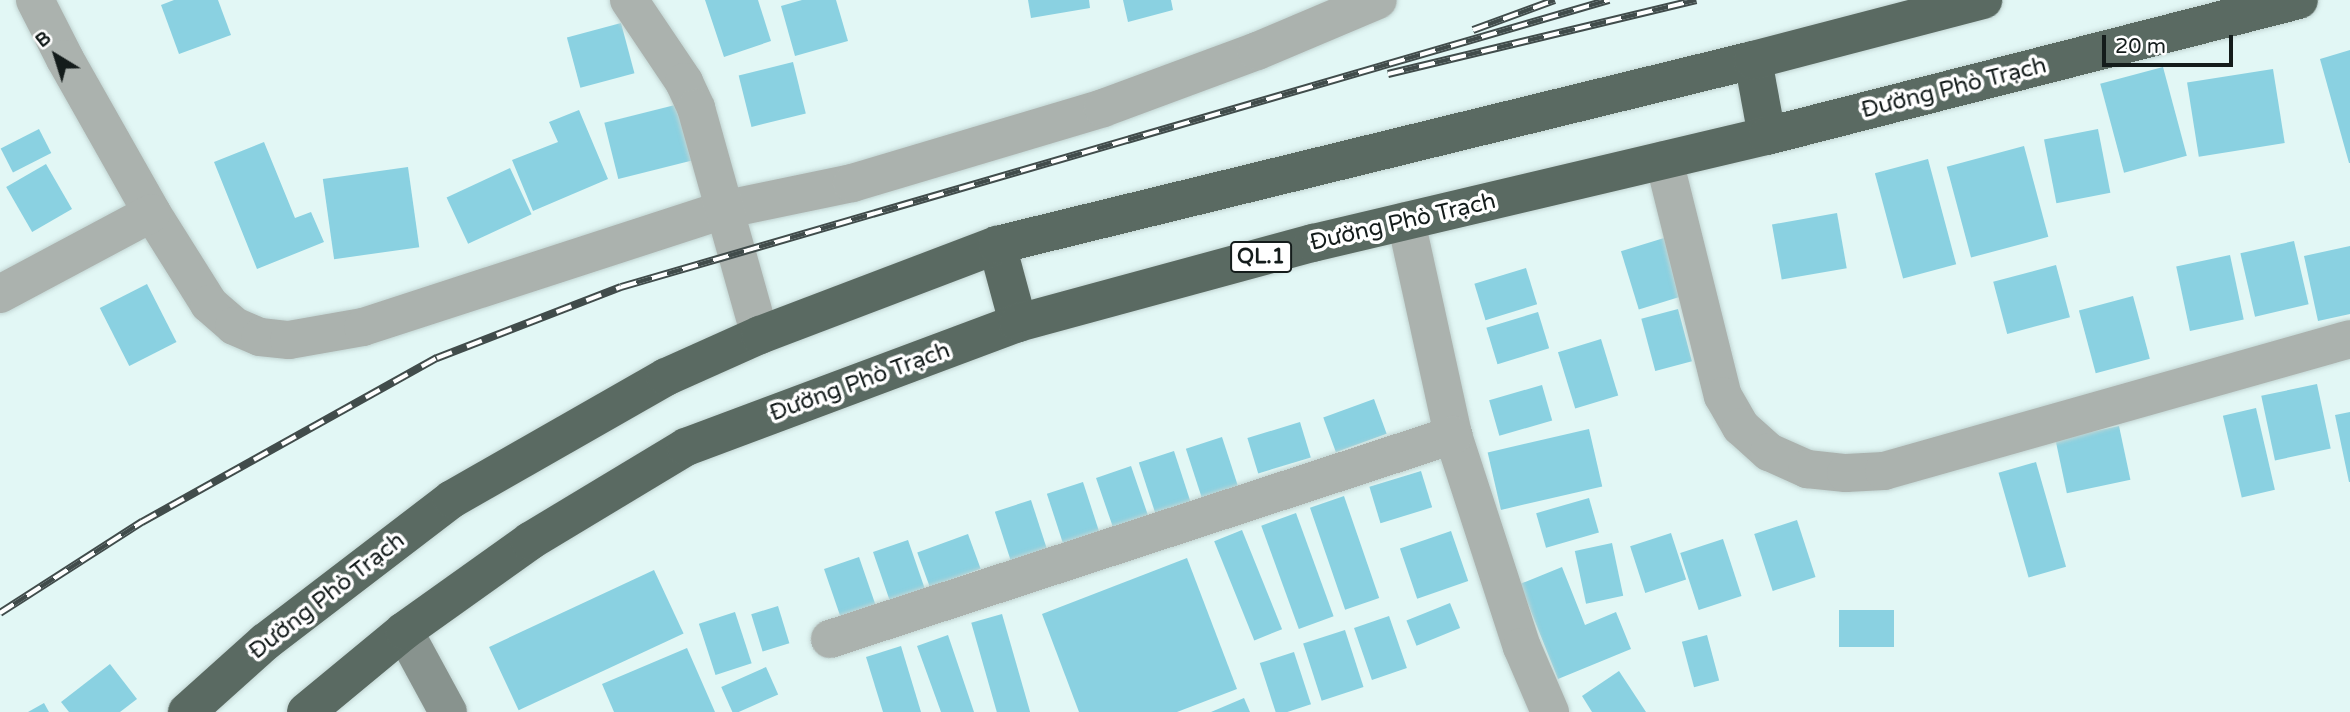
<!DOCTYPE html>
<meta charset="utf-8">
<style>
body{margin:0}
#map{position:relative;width:2350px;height:712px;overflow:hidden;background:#e2f7f5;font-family:"Varela Round",sans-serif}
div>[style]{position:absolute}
.building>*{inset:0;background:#8ad1e1;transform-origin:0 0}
.roads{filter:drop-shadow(0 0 2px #c1d4d2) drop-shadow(0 0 2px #c1d4d2)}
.street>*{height:38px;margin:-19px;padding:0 19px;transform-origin:19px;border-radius:19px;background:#abb2ae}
.secondary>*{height:38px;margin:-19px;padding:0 19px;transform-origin:19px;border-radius:19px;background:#88938e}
.highway>*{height:38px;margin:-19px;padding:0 19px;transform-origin:19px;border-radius:19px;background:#5a6a62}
.rail>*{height:8px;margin-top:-4px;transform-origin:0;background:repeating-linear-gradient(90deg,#fff 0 16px,#414c4b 0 32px);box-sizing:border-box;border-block:2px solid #414c4b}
span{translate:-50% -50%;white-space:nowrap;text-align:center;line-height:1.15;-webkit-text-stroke:7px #fff;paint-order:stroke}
.shield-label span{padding:2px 5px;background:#fff;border:2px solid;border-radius:5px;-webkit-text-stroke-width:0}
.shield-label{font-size:21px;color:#141c1b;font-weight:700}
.street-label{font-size:23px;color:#141c1b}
.north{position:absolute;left:21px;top:21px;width:70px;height:70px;-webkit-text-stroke:5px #fff;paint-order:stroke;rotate:322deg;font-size:19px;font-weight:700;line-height:28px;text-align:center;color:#141c1b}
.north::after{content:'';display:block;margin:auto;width:24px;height:32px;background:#141c1b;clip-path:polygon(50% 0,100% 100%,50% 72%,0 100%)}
.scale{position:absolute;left:2102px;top:35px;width:131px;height:32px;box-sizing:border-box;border:4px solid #141c1b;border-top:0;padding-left:9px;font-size:21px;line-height:24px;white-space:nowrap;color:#141c1b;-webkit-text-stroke:5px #fff;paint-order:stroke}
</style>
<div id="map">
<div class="building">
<i style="clip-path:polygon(174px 0,218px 0,231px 35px,179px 54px,161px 5px)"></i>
<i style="clip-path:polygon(705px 0,758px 0,771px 41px,724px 57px)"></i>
<i style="clip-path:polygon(802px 0,836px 0,848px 41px,795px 56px,781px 6px)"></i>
<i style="clip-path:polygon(1028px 0,1089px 0,1090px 8px,1031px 18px)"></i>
<i style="clip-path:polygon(1123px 0,1171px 0,1173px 10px,1128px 22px)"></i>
<i style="left:621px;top:23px;width:52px;height:56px;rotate:75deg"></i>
<i style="clip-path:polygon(2350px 50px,2350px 163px,2349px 163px,2320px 59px)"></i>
<i style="left:793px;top:62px;width:53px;height:56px;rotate:76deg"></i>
<i style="left:2163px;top:67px;width:92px;height:65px;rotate:75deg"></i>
<i style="left:2273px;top:69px;width:75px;height:87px;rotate:81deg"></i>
<i style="left:679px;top:104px;width:58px;height:77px;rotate:76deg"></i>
<i style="clip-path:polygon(579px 110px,608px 179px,533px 211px,512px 160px,558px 142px,549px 122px)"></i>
<i style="left:39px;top:129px;width:27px;height:43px;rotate:63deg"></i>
<i style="left:2098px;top:129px;width:65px;height:55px;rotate:79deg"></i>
<i style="clip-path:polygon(264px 142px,295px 218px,311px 212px,324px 242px,257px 269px,214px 162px)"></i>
<i style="left:2024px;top:146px;width:94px;height:80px;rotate:75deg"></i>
<i style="left:1928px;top:159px;width:109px;height:55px;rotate:75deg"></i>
<i style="left:46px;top:164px;width:52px;height:46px;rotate:60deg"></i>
<i style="left:408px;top:167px;width:81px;height:86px;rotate:82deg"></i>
<i style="left:510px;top:168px;width:51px;height:70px;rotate:65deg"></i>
<i style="left:1837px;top:213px;width:56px;height:66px;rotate:80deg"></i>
<i style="left:1664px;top:238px;width:61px;height:45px;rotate:73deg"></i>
<i style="left:2294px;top:241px;width:65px;height:55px;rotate:77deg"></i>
<i style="clip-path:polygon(2350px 246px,2350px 314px,2318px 321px,2304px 256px)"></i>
<i style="left:2230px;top:255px;width:66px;height:55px;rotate:78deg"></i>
<i style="left:2056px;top:265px;width:54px;height:65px;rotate:75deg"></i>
<i style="left:1526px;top:268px;width:38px;height:54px;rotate:73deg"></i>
<i style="left:147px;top:284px;width:65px;height:53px;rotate:63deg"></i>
<i style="left:2133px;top:296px;width:65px;height:56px;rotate:75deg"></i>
<i style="left:1678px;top:309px;width:54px;height:38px;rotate:75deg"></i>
<i style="left:1538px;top:312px;width:38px;height:54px;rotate:73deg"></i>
<i style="left:1601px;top:339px;width:59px;height:45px;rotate:73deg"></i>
<i style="left:2317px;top:384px;width:66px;height:57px;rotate:78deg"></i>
<i style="left:1542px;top:385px;width:37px;height:55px;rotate:74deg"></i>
<i style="left:1374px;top:399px;width:37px;height:54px;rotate:70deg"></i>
<i style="left:2256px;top:408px;width:84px;height:34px;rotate:77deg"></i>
<i style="clip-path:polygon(2350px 412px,2350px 482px,2349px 482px,2335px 415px)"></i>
<i style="left:1300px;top:422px;width:37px;height:55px;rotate:73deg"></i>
<i style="left:2119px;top:426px;width:55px;height:65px;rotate:78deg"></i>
<i style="left:1589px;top:429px;width:59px;height:104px;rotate:77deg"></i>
<i style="left:1222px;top:437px;width:55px;height:38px;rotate:72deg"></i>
<i style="left:1174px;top:451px;width:55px;height:37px;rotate:72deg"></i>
<i style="left:2036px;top:462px;width:109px;height:39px;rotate:74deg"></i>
<i style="left:1131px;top:466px;width:54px;height:37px;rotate:71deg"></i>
<i style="left:1421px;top:471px;width:38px;height:54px;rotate:73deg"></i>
<i style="left:1083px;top:482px;width:55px;height:38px;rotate:72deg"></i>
<i style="left:1344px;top:496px;width:108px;height:36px;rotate:71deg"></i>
<i style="left:1589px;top:498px;width:36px;height:55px;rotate:74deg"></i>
<i style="left:1031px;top:500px;width:55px;height:38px;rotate:72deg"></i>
<i style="left:1296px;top:513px;width:110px;height:37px;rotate:70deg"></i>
<i style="left:1797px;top:520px;width:60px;height:45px;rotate:72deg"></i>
<i style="left:1242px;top:530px;width:107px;height:30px;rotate:68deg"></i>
<i style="left:1451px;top:531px;width:53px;height:54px;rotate:71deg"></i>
<i style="left:1671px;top:533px;width:49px;height:43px;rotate:72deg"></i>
<i style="left:968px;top:534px;width:37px;height:54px;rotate:70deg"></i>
<i style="left:1723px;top:539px;width:60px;height:45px;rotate:72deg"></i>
<i style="left:908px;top:540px;width:54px;height:37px;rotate:71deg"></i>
<i style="left:1612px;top:543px;width:54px;height:38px;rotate:78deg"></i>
<i style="left:859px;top:557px;width:54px;height:37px;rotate:71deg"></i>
<i style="clip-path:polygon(1187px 558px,1237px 689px,1177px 712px,1079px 712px,1042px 614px)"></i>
<i style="clip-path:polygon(1562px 567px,1585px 625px,1616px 612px,1631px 649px,1558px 679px,1520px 584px)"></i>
<i style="left:654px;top:570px;width:70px;height:182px;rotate:65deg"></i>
<i style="left:1450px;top:603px;width:27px;height:47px;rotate:68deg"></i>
<i style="left:778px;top:606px;width:39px;height:28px;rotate:73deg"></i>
<i style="left:1839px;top:610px;width:55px;height:37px"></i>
<i style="left:735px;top:612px;width:54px;height:38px;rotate:72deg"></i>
<i style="left:1002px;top:614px;width:102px;height:32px;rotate:74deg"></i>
<i style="left:1389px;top:616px;width:55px;height:37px;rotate:71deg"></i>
<i style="left:1345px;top:630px;width:60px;height:44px;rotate:72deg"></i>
<i style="clip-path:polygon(948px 635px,974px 712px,941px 712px,917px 646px)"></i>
<i style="left:1707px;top:635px;width:47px;height:26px;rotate:75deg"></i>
<i style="clip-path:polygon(901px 646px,921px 712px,883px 712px,866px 657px)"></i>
<i style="clip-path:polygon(687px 648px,715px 712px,614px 712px,602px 684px)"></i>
<i style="left:1294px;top:652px;width:55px;height:36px;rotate:72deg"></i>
<i style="clip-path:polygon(110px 664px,137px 699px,120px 712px,69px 712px,61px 702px)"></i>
<i style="left:766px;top:667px;width:30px;height:49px;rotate:66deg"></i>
<i style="clip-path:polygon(1619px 671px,1646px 712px,1592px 712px,1582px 696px)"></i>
<i style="clip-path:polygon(1244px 698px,1250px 712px,1211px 712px)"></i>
<i style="clip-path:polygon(44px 703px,49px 712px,28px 712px)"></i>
</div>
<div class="roads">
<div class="street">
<i style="left:35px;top:0;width:66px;rotate:63deg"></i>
<i style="left:65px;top:59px;width:177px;rotate:60.5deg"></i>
<i style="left:152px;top:213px;width:107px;rotate:57.9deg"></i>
<i style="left:209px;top:304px;width:33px;rotate:41deg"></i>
<i style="left:234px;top:326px;width:28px;rotate:23deg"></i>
<i style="left:260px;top:337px;width:29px;rotate:6deg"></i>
<i style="left:289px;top:340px;width:75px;rotate:-10deg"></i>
<i style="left:363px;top:327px;width:383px;rotate:-18deg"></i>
<i style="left:727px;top:209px;width:128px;rotate:-11.7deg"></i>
<i style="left:852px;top:183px;width:262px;rotate:-16.6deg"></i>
<i style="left:1103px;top:108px;width:164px;rotate:-20.3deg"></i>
<i style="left:1257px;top:51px;width:131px;rotate:-22.9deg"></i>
<i style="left:629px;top:0;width:99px;rotate:56.1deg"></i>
<i style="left:684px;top:82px;width:29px;rotate:65deg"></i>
<i style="left:696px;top:108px;width:236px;rotate:74.3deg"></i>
<i style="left:1664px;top:160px;width:243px;rotate:76deg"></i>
<i style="left:1723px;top:396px;width:36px;rotate:60deg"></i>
<i style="left:1741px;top:427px;width:38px;rotate:42deg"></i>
<i style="left:1769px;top:452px;width:42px;rotate:24.1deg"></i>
<i style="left:1807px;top:469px;width:39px;rotate:6deg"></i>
<i style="left:1846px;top:473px;width:38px;rotate:-3deg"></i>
<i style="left:1884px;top:471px;width:484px;rotate:-15.8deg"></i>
<i style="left:1406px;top:221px;width:219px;rotate:77.6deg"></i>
<i style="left:1453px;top:435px;width:223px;rotate:72deg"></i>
<i style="left:1522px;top:647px;width:71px;rotate:66.7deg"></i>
<i style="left:0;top:294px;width:172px;rotate:-28.1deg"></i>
<i style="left:830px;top:639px;width:656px;rotate:-18.13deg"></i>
</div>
<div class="secondary">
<i style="left:404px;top:631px;width:92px;rotate:61.5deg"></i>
</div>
<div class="highway">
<i style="left:1753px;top:60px;width:77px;rotate:79.6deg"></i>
<i style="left:997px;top:245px;width:81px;rotate:74.9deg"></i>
<i style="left:187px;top:712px;width:105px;rotate:-41.9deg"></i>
<i style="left:265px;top:642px;width:235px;rotate:-37.4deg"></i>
<i style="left:452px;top:499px;width:246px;rotate:-29.7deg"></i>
<i style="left:666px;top:377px;width:103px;rotate:-24.1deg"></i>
<i style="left:760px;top:335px;width:254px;rotate:-20.8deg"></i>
<i style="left:997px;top:245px;width:778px;rotate:-13.75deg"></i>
<i style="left:1753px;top:60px;width:238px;rotate:-14.6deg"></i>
<i style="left:306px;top:712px;width:127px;rotate:-39.6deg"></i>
<i style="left:404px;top:631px;width:155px;rotate:-35.5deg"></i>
<i style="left:530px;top:541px;width:182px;rotate:-31.1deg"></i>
<i style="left:686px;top:447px;width:354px;rotate:-20.5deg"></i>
<i style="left:1018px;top:323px;width:306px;rotate:-15.2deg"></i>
<i style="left:1313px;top:243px;width:466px;rotate:-13.3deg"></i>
<i style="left:1767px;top:136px;width:549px;rotate:-14.34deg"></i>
</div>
</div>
<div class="rail">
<i style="left:1473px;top:30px;width:87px;rotate:-20.1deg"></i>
<i style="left:1388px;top:74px;width:317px;rotate:-13.5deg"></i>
<i style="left:0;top:613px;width:169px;rotate:-32.7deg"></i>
<i style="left:142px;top:522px;width:338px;rotate:-29.1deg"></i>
<i style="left:437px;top:358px;width:197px;rotate:-21.1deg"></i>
<i style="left:621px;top:287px;width:1029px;rotate:-16.2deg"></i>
</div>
<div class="shield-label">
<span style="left:1261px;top:257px">QL.1</span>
</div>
<div class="street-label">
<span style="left:1954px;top:88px;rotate:-14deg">Đường Phò Trạch</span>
<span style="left:1403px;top:222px;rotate:-13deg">Đường Phò Trạch</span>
<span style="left:860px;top:382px;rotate:-20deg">Đường Phò Trạch</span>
<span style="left:327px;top:596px;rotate:-38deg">Đường Phò Trạch</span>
</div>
<div class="north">B</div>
<div class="scale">20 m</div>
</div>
